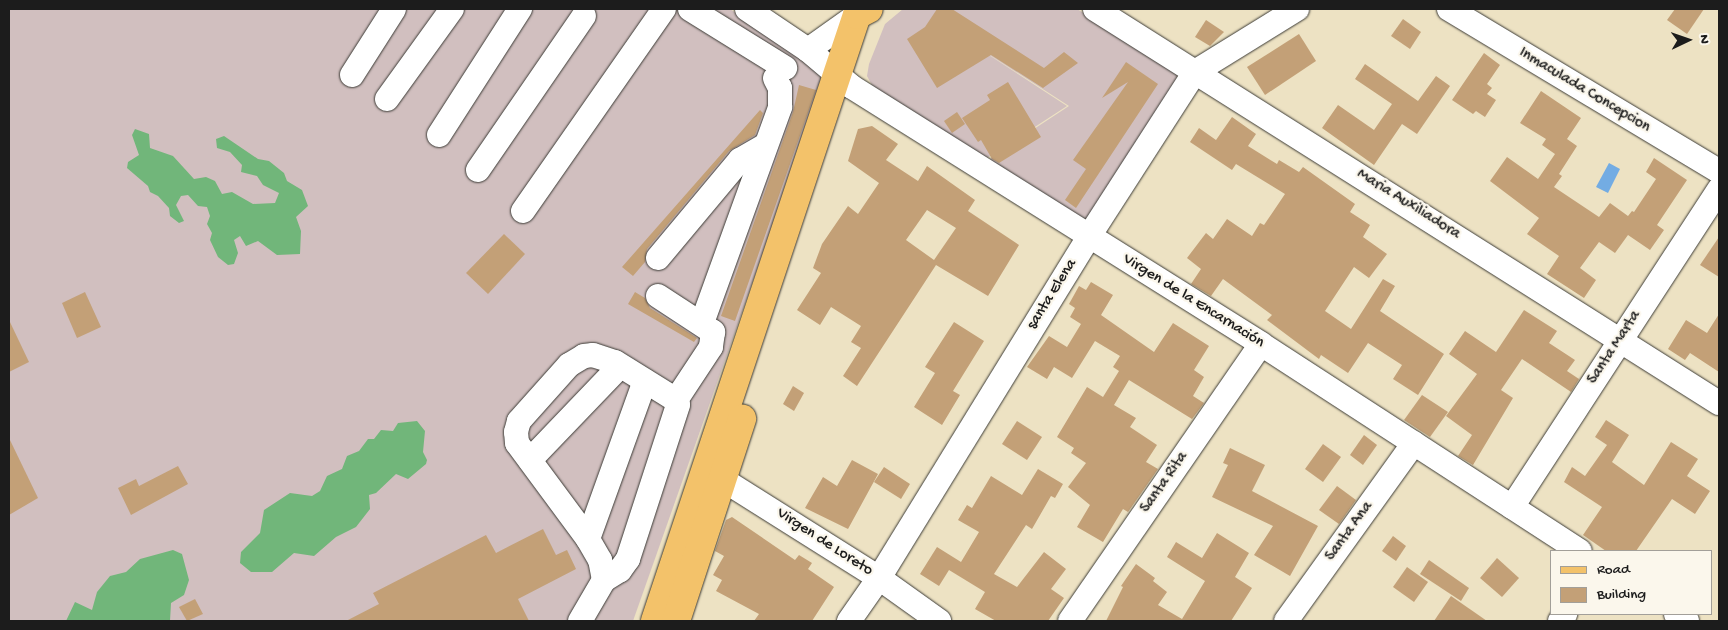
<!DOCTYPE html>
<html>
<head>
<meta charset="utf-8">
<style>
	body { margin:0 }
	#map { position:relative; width:1728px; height:630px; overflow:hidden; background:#ede2c3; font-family:"Gochi Hand",sans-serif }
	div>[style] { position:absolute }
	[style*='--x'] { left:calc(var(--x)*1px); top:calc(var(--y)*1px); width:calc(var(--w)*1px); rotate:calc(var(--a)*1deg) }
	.industrial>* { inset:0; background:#d1bfbf }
	.forest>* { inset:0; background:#71b67a }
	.water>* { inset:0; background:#73ace3 }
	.building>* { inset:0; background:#c3a077 }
	.roads { filter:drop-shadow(0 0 1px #3b3a35) drop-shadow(0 0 1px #3b3a35) }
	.minor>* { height:24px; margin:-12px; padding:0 12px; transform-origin:12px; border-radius:12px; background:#fff }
	.major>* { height:28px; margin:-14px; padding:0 14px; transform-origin:14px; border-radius:14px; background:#f3c26a }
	span { translate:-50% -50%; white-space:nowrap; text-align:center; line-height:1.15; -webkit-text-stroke:4.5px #fbf7ec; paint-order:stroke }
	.street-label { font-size:16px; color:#1c1c1c }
	.frame { position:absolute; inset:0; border:10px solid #1c1c1c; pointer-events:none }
	.legend { position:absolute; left:1550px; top:550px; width:162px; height:65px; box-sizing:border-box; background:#fbf7ec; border:1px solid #a29f99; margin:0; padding:6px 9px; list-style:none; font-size:15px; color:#1c1c1c }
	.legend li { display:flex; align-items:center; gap:10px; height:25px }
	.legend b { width:25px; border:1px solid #a29f99 }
	.north { position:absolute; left:1663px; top:15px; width:50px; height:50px; -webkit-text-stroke:4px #fbf7ec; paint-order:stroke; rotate:87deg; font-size:14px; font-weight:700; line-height:20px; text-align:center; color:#1c1c1c }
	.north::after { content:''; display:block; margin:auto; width:18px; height:22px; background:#1c1c1c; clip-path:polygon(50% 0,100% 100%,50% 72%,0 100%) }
</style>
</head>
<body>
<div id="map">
	<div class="industrial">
		<i style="clip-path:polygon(9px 9px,730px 9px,826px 74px,633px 621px,9px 621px)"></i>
		<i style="clip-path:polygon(903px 9px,1077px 9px,1177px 70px,1177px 79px,1089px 218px,1081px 222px,984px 167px,993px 156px,1069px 106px,937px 21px,1067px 106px,987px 158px,873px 87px,867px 76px,869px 64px,885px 24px)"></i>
	</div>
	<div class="forest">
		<i style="clip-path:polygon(135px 129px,149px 134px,150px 148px,173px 156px,194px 179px,206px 177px,215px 181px,222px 194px,232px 192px,253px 204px,275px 203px,279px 193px,263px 185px,257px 176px,241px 172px,242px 165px,230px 152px,217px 148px,216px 139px,224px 136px,258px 159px,269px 161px,284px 173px,287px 181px,302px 190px,308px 206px,296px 217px,301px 231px,300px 254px,277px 255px,258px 241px,246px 246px,240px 236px,234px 240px,238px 253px,234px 264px,228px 265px,218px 257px,210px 240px,212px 233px,207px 224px,210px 216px,207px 207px,198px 206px,188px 195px,181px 196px,176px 205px,184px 221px,179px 223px,170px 216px,169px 208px,158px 196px,150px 192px,148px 186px,127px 168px,128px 162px,139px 155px,132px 135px)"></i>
		<i style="clip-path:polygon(417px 421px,425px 431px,423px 452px,427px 460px,426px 464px,408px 479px,396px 474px,376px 493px,369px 495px,370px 509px,356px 527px,336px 537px,314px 556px,294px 553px,272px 572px,251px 572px,240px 563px,241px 552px,260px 533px,264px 510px,290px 493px,312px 496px,320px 491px,327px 476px,342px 469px,347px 456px,359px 451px,368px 439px,374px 439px,381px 430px,393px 431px,398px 423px)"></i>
		<i style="clip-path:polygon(173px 550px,182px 554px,189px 580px,184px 595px,171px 603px,170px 621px,66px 621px,75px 602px,92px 610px,97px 592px,110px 576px,126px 572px,140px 559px)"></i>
	</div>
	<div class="water">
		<i style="clip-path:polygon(1609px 163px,1620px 169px,1608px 193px,1596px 187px)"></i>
	</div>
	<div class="building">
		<i style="clip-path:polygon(937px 9px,952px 9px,1044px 68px,1064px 52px,1078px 63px,1043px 88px,991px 55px,937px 88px,907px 39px,925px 27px)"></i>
		<i style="clip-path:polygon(1675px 9px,1704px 9px,1687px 34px,1667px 20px)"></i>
		<i style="clip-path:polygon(1403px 19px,1421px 32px,1410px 49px,1391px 36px)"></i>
		<i style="clip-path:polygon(1206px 20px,1224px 32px,1210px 46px,1195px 37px)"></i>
		<i style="clip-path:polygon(1299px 34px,1316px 61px,1265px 95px,1247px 67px)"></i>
		<i style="clip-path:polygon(1484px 53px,1500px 65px,1487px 84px,1492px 88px,1487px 94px,1496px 100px,1485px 117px,1476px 111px,1473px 114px,1452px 100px)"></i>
		<i style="clip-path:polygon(1126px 62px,1158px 84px,1076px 208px,1065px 200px,1086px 169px,1073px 160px,1128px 82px,1102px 98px)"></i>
		<i style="clip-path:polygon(1365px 64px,1418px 101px,1436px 76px,1450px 86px,1417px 134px,1402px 124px,1374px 165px,1322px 128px,1338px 105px,1374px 130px,1392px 104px,1355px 79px)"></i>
		<i style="clip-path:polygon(1008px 82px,1041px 137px,999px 163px,992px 159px,981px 140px,978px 142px,962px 118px,990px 100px,987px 95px)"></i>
		<i style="clip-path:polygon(799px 85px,816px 90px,735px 321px,721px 316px,793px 112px)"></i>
		<i style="clip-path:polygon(1541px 91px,1581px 118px,1567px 139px,1577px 146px,1559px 174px,1562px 176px,1554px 187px,1599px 217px,1610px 203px,1628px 216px,1632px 211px,1634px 212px,1656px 179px,1646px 172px,1654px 158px,1687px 180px,1657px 225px,1664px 230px,1650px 250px,1628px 235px,1615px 253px,1599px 242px,1580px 268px,1596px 280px,1584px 298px,1547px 274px,1559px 256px,1527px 234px,1539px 218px,1490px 181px,1507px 157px,1538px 179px,1555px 154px,1542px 145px,1546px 139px,1520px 123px)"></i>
		<i style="clip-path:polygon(760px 110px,763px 113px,755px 135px,729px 151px,647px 249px,645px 262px,633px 276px,622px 267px)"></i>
		<i style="clip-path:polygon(957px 112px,965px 124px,952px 133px,944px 121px)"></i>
		<i style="clip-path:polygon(1232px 117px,1256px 134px,1248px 146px,1277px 164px,1279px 160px,1299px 172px,1303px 167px,1355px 204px,1350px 212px,1370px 225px,1363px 237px,1387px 254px,1369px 278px,1354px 267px,1325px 311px,1351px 329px,1383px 279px,1395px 286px,1380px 311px,1444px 354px,1418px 395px,1393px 379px,1402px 365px,1368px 343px,1348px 373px,1321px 355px,1319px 359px,1267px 320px,1272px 315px,1223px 279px,1211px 296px,1191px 284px,1201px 269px,1187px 258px,1206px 233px,1213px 239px,1227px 219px,1252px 236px,1260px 223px,1264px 225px,1285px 194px,1236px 164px,1232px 170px,1190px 142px,1199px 128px,1216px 140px)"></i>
		<i style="clip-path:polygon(evenodd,872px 126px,898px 144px,886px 160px,918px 181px,927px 166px,975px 200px,968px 211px,1019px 245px,988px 296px,936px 265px,857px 386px,843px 376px,861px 348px,851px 342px,861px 326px,831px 307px,820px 325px,797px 310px,821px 273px,813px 268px,822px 244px,848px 206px,858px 214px,879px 183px,848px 161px,858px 129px,872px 126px,927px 210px,956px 228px,934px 260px,906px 240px,927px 210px)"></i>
		<i style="clip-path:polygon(504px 234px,525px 254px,488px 294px,466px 273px)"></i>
		<i style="clip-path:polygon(1719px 237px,1719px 277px,1700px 265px)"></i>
		<i style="clip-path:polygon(1091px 282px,1113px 295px,1101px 315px,1154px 352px,1173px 323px,1209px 346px,1194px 370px,1204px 377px,1193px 396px,1204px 403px,1192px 419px,1129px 380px,1114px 405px,1136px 418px,1130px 427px,1157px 445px,1146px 462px,1158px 469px,1128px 512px,1123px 509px,1103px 542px,1077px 527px,1090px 505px,1068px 487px,1086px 463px,1071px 453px,1074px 448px,1057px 437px,1087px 387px,1103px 397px,1119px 371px,1113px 367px,1120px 356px,1095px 341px,1072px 378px,1054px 367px,1047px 379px,1027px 367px,1049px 336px,1067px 347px,1081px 324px,1070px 317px,1075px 308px,1069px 304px,1079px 286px,1086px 290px)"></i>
		<i style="clip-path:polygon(85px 292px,101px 327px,77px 338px,62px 303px)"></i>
		<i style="clip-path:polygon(635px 292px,645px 298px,650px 308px,697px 338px,694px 342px,628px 304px)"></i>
		<i style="clip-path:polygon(1524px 310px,1557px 331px,1549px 343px,1575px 360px,1567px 371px,1579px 379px,1571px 392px,1522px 359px,1501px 390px,1513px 398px,1473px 465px,1458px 456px,1472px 435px,1446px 416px,1477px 374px,1449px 354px,1465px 331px,1496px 352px)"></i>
		<i style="clip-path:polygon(1719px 314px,1719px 372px,1690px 353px,1685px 360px,1668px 349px,1686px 320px,1707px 333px)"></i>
		<i style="clip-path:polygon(9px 320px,29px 362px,9px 372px)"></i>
		<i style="clip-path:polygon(954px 322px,984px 341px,953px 391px,960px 395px,942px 425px,914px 407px,935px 373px,925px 367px)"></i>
		<i style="clip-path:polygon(793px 386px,804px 393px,794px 411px,783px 404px)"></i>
		<i style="clip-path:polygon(1422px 395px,1448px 412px,1430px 437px,1404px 420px)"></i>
		<i style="clip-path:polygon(1606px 420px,1629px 435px,1612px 462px,1644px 485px,1671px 442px,1698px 459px,1687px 476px,1710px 491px,1695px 514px,1672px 499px,1636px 551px,1606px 551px,1583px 535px,1602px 507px,1564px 482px,1572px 467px,1585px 476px,1607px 445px,1595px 437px)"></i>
		<i style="clip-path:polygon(1017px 421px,1042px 437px,1027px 460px,1002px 444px)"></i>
		<i style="clip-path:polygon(1364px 435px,1377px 445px,1363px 465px,1350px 455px)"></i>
		<i style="clip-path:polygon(9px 438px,38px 498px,9px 515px)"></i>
		<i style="clip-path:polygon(1323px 444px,1341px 457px,1323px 482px,1305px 469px)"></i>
		<i style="clip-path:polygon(1230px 448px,1265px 465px,1252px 491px,1318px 526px,1290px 576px,1254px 555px,1273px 526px,1212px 497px,1228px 465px,1223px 463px)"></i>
		<i style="clip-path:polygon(852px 460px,878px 474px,848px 529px,805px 508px,823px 477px,837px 486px)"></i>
		<i style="clip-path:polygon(178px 466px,188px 484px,131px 515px,118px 488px,136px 479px,139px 486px)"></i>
		<i style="clip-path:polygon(884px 467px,910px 484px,901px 499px,874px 482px)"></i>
		<i style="clip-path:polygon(1038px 469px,1063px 484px,1055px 498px,1051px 496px,1032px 529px,1026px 525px,994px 574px,1017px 587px,1044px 552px,1066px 569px,1051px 589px,1064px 598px,1048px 621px,996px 621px,975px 609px,985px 592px,949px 570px,939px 586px,920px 574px,937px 547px,961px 562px,979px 532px,958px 520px,967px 505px,972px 508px,991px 476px,1022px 495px)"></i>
		<i style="clip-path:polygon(1337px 486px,1356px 500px,1339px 524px,1319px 510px)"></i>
		<i style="clip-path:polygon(732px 517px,795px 560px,799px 555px,812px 563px,808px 569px,834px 587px,812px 621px,754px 621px,759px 614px,716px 591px,722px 580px,713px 575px,724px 556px,715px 551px,726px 520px)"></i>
		<i style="clip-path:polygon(543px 529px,556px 555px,567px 550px,576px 569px,518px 599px,529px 621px,346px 621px,379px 604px,373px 593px,486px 535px,496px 553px)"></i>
		<i style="clip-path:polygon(1217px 533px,1249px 553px,1235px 577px,1252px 588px,1231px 621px,1106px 621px,1123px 587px,1121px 586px,1136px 564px,1155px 578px,1153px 581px,1167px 592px,1158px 605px,1182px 619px,1205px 581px,1167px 557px,1176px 542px,1202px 558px)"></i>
		<i style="clip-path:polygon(1393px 536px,1406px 546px,1396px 561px,1382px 551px)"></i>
		<i style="clip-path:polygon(1497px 558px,1519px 578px,1502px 597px,1480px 578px)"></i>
		<i style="clip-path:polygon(1429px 560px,1469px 588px,1461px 601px,1420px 574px)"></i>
		<i style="clip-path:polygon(1407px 567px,1428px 582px,1414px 602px,1393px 587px)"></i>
		<i style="clip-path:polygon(1451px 596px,1487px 621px,1434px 621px)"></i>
		<i style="clip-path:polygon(195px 599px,203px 614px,187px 621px,179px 607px)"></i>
	</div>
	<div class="roads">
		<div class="minor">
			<i style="--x:690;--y:9;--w:112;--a:31.8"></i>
			<i style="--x:747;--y:9;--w:73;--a:33.9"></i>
			<i style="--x:808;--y:50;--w:57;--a:40.1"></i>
			<i style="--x:852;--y:87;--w:483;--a:32.1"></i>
			<i style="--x:1261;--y:344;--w:380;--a:33"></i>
			<i style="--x:1095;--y:9;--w:738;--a:32.27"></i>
			<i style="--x:1449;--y:9;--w:315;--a:31"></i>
			<i style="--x:808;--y:50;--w:60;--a:-35.5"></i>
			<i style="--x:352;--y:75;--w:78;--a:-57.5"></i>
			<i style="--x:387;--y:99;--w:111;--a:-54.2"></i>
			<i style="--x:439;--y:135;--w:150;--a:-57.3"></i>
			<i style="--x:478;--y:170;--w:187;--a:-55.5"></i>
			<i style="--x:523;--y:211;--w:246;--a:-55.1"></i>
			<i style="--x:658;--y:258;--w:128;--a:-50.1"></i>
			<i style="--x:740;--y:160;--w:28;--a:-30"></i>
			<i style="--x:658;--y:296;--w:66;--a:33.2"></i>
			<i style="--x:713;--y:332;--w:15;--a:98"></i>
			<i style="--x:711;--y:347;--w:64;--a:123.4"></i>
			<i style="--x:702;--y:323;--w:230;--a:-70.1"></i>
			<i style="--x:780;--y:107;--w:19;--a:-90"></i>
			<i style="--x:780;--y:88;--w:11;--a:-117"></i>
			<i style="--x:530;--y:460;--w:130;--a:-46.2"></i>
			<i style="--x:706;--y:469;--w:204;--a:32.2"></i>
			<i style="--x:879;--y:578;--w:74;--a:35.6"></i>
			<i style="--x:1512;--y:507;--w:379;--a:-56.9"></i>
			<i style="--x:588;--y:539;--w:168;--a:-70.2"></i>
			<i style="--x:1676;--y:614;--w:13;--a:32"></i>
			<i style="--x:580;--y:621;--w:48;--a:-59.7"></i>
			<i style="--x:604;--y:580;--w:20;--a:-101"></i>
			<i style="--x:600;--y:560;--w:24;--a:-120"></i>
			<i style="--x:588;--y:539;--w:119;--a:-126.5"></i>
			<i style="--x:517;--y:443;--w:11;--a:-95"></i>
			<i style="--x:516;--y:432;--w:11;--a:-75"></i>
			<i style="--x:519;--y:421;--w:75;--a:-48.2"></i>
			<i style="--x:569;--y:365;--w:17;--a:-31"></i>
			<i style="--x:584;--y:356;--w:9;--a:-6"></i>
			<i style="--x:593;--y:355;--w:23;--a:18"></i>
			<i style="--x:615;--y:362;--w:72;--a:31.9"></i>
			<i style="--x:676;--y:400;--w:5;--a:68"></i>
			<i style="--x:678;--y:405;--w:162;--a:108"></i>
			<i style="--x:628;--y:559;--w:14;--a:126"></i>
			<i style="--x:620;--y:570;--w:19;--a:148"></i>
			<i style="--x:849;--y:621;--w:52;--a:-55.1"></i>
			<i style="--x:879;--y:578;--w:399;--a:-58.4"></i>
			<i style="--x:1088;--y:238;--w:197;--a:-57.2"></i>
			<i style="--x:1195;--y:72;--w:120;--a:-31.7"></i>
			<i style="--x:1070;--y:621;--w:336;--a:-55.4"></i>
			<i style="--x:1286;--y:621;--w:219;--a:-54.3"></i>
			<i style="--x:1560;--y:621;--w:9;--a:-54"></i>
		</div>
		<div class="major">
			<i style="--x:655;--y:621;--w:639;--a:-71.57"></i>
			<i style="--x:857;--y:15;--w:13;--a:-27"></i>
			<i style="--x:676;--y:621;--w:213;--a:-71.9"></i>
		</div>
	</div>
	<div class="street-label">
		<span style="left:1584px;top:91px;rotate:31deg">Inmaculada Concepcion</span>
		<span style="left:1408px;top:205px;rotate:32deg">Maria Auxiliadora</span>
		<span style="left:1053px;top:295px;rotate:-58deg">santa Elena</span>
		<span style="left:1193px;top:302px;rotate:32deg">Virgen de la Encarnación</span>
		<span style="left:1615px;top:348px;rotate:-57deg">Santa Marta</span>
		<span style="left:1165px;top:483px;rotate:-55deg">Santa Rita</span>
		<span style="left:1350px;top:532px;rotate:-54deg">Santa Ana</span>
		<span style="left:824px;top:543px;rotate:33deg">Virgen de Loreto</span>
	</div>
	<div class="frame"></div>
	<ul class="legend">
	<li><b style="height:6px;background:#f3c26a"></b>Road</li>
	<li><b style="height:14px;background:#c3a077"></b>Building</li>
	</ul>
	<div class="north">N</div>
</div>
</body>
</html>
